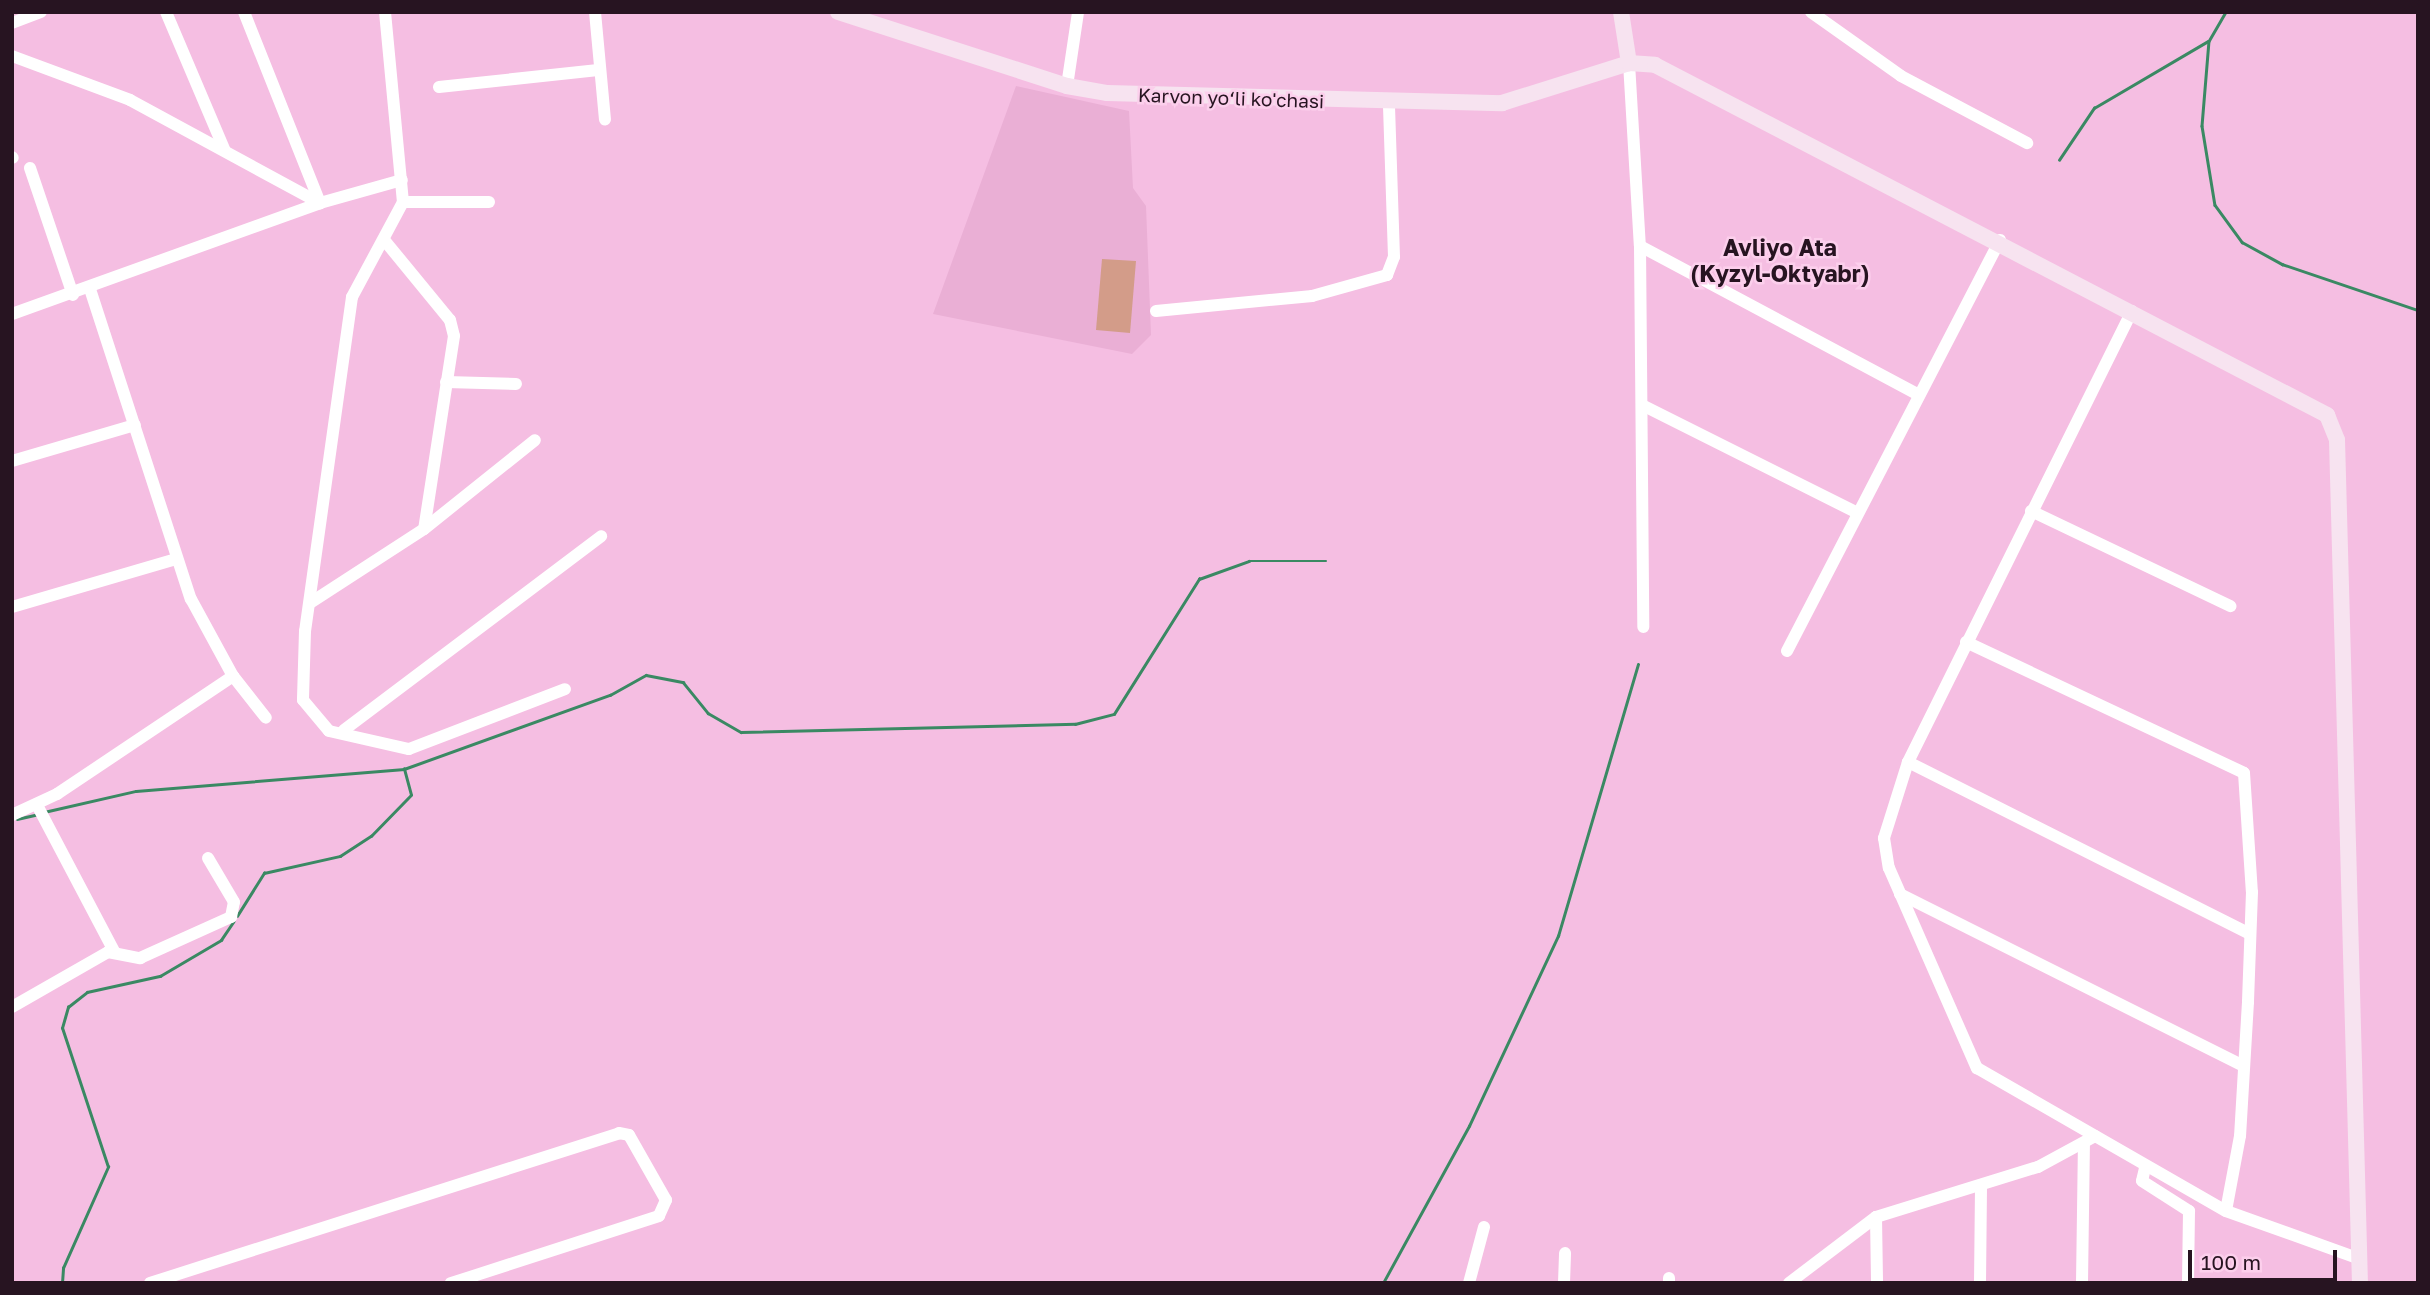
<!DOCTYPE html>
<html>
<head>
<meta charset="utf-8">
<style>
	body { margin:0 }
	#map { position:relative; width:2430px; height:1295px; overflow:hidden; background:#f5bee2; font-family:"Golos Text",sans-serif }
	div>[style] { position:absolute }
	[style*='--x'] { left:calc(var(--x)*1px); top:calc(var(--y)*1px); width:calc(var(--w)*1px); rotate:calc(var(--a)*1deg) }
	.built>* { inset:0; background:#eaafd5 }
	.green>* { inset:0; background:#d39c89 }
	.stream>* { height:2.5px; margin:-1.25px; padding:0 1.25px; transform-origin:1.25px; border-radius:1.25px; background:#3a8963 }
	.street>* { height:12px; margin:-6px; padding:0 6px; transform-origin:6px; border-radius:6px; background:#fff }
	.secondary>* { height:16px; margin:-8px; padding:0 8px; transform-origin:8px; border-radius:8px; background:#f7e3f0 }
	span { translate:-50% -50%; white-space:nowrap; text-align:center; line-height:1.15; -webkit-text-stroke:5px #fccfec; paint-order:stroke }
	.street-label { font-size:19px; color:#271421 }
	.quarter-label { font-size:23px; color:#271421; font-weight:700 }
	.frame { position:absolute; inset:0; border:14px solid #271421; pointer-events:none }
	.scale { position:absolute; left:2188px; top:1250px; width:149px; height:32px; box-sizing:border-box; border:4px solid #271421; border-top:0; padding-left:9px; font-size:21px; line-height:24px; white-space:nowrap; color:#271421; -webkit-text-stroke:5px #fccfec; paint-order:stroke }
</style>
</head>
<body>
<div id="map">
	<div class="built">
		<i style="clip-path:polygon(1016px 86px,1129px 111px,1133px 188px,1146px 206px,1151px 335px,1132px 354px,933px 314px)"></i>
	</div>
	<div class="green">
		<i style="clip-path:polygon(1102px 259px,1136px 261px,1130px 333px,1096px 330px)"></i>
	</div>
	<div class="stream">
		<i style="--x:2226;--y:12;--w:34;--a:120"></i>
		<i style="--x:2209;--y:41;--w:85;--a:94.7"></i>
		<i style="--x:2202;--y:126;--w:80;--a:80.7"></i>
		<i style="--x:2215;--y:205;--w:46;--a:53.9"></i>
		<i style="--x:2242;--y:242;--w:46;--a:28.8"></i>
		<i style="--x:2282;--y:264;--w:144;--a:18.7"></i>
		<i style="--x:2059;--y:160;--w:63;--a:-56.1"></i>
		<i style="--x:2094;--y:108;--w:132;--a:-30.4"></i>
		<i style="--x:44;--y:812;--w:94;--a:-12.9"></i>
		<i style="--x:136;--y:791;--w:269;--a:-4.7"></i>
		<i style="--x:404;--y:769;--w:219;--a:-19.8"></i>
		<i style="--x:610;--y:695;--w:41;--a:-29.1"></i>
		<i style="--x:646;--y:675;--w:38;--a:11"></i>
		<i style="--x:683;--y:682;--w:40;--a:51"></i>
		<i style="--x:708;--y:713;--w:38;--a:30"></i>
		<i style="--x:741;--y:732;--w:334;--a:-1.4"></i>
		<i style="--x:1075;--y:724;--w:40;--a:-14.4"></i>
		<i style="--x:1114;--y:714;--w:160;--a:-57.8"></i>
		<i style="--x:1199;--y:579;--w:53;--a:-19.8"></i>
		<i style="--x:1249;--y:561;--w:77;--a:0"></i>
		<i style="--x:17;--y:819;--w:22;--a:-13"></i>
		<i style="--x:237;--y:916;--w:51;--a:-57.9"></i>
		<i style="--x:264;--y:873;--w:78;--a:-12.6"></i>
		<i style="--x:340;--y:856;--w:37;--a:-33"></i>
		<i style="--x:371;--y:836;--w:57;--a:-45.7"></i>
		<i style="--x:411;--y:795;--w:27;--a:-105"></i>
		<i style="--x:62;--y:1283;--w:15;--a:-86"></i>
		<i style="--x:63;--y:1268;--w:111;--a:-66"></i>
		<i style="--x:108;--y:1167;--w:146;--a:-108.3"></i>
		<i style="--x:62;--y:1028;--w:22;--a:-74"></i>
		<i style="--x:68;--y:1007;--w:24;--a:-38"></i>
		<i style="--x:87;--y:992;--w:75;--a:-12.4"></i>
		<i style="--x:160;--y:976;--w:71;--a:-30.5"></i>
		<i style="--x:221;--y:940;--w:22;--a:-56"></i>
		<i style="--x:1383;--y:1283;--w:179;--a:-61.3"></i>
		<i style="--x:1469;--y:1126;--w:210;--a:-64.9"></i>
		<i style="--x:1558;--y:936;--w:283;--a:-73.6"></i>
	</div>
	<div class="street">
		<i style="--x:166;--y:12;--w:151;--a:67"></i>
		<i style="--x:244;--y:12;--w:206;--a:68.3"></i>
		<i style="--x:385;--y:12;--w:191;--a:84.6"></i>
		<i style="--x:403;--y:202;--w:108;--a:118.2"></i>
		<i style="--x:352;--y:297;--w:337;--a:98"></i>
		<i style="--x:305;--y:631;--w:69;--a:91.7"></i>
		<i style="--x:303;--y:700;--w:40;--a:50"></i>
		<i style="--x:329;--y:731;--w:82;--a:12.7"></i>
		<i style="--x:409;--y:749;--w:167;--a:-21"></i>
		<i style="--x:595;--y:12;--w:108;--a:84.7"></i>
		<i style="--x:1811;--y:12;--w:110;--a:35.4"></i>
		<i style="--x:1901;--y:76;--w:143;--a:28"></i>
		<i style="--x:12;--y:23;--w:31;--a:-21"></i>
		<i style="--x:12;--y:56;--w:126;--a:20.4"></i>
		<i style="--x:130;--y:100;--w:216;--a:28.5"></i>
		<i style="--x:1629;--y:63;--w:183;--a:86.6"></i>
		<i style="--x:1640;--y:246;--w:381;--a:89.5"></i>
		<i style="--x:1067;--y:86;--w:75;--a:-81.5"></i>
		<i style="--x:439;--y:87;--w:160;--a:-6.1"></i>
		<i style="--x:12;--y:157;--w:1;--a:45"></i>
		<i style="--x:30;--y:168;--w:134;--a:71.3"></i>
		<i style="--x:403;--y:202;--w:86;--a:0"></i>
		<i style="--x:385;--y:241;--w:102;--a:50.6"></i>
		<i style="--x:450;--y:320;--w:16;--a:76"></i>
		<i style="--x:454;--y:336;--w:195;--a:98.8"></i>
		<i style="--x:1640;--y:246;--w:316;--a:28.1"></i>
		<i style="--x:90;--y:289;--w:326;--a:72"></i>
		<i style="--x:191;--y:599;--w:88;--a:61.4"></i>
		<i style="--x:233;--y:676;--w:53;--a:51.8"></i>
		<i style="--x:1156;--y:311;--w:157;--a:-5.5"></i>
		<i style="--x:1312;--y:296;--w:78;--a:-15.6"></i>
		<i style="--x:1387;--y:275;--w:19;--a:-69"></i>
		<i style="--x:1394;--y:257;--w:152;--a:-91.9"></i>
		<i style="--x:2132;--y:311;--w:504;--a:116.41"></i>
		<i style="--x:1908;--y:762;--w:80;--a:107.5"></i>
		<i style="--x:1884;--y:838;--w:30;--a:81"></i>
		<i style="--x:1889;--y:868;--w:219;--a:66.3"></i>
		<i style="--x:1977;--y:1068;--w:287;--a:29.9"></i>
		<i style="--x:2226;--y:1211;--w:139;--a:19.7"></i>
		<i style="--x:12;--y:314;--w:327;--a:-19.8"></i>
		<i style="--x:320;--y:203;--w:85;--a:-15.7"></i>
		<i style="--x:446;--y:382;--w:70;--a:1.6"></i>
		<i style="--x:1642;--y:405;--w:241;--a:26.6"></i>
		<i style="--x:12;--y:461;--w:128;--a:-16.3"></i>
		<i style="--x:2031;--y:511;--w:221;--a:25.5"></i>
		<i style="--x:310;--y:603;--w:136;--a:-33"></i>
		<i style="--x:424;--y:529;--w:142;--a:-38.7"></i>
		<i style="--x:12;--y:607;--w:171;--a:-16.3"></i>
		<i style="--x:1966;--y:642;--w:307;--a:25.2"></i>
		<i style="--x:2244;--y:773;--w:119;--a:86.2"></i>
		<i style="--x:2252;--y:892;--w:110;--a:92.1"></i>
		<i style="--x:2248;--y:1002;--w:134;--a:93.4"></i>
		<i style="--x:2240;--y:1136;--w:76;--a:100.6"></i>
		<i style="--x:1787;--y:651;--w:463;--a:-62.6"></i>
		<i style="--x:344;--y:730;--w:322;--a:-37"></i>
		<i style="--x:1908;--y:762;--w:381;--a:26.7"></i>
		<i style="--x:37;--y:805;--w:167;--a:62.2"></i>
		<i style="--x:12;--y:815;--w:50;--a:-25"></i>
		<i style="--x:57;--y:794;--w:212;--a:-33.8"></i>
		<i style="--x:1900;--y:894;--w:384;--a:26.6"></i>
		<i style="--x:12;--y:1007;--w:111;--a:-29.8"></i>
		<i style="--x:108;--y:952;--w:33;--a:11"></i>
		<i style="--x:140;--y:958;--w:100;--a:-24.3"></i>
		<i style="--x:231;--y:917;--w:15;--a:-79"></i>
		<i style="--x:234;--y:902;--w:51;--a:-120.6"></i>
		<i style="--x:2145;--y:1168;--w:13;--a:103"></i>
		<i style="--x:2142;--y:1181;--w:56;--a:32.6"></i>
		<i style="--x:2189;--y:1211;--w:72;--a:90.8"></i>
		<i style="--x:1876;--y:1217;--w:66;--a:89.1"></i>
		<i style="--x:150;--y:1283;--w:492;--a:-17.7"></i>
		<i style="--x:619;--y:1133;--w:10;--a:11"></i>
		<i style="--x:629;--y:1135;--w:75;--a:60.4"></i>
		<i style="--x:666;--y:1200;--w:17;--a:114"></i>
		<i style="--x:659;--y:1216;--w:219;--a:162.1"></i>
		<i style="--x:1469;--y:1283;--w:58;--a:-75"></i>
		<i style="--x:1564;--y:1283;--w:30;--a:-88"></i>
		<i style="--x:1669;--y:1283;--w:5;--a:-90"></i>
		<i style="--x:1789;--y:1283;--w:109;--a:-37.2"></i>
		<i style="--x:1876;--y:1217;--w:170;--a:-17.2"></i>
		<i style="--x:2038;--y:1167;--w:65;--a:-28.5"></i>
		<i style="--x:1980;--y:1283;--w:96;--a:-89.4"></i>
		<i style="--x:2082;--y:1283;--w:137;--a:-89.2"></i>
	</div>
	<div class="secondary">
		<i style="--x:838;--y:12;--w:241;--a:17.9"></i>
		<i style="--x:1067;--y:86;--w:41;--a:9.9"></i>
		<i style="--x:1107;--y:93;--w:395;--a:1.5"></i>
		<i style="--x:1502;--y:103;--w:133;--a:-17.5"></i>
		<i style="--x:1629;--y:63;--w:26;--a:4"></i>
		<i style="--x:1655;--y:65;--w:758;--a:27.51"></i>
		<i style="--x:2327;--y:415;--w:27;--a:68"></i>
		<i style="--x:2337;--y:440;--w:843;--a:88.44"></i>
		<i style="--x:1621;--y:12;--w:52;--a:81.1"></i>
	</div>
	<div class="street-label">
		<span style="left:1231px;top:98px;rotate:2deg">Karvon yo‘li ko'chasi</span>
	</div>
	<div class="quarter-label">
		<span style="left:1780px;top:260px">Avliyo Ata<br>(Kyzyl-Oktyabr)</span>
	</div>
	<div class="frame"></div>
	<div class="scale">100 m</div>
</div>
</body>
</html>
